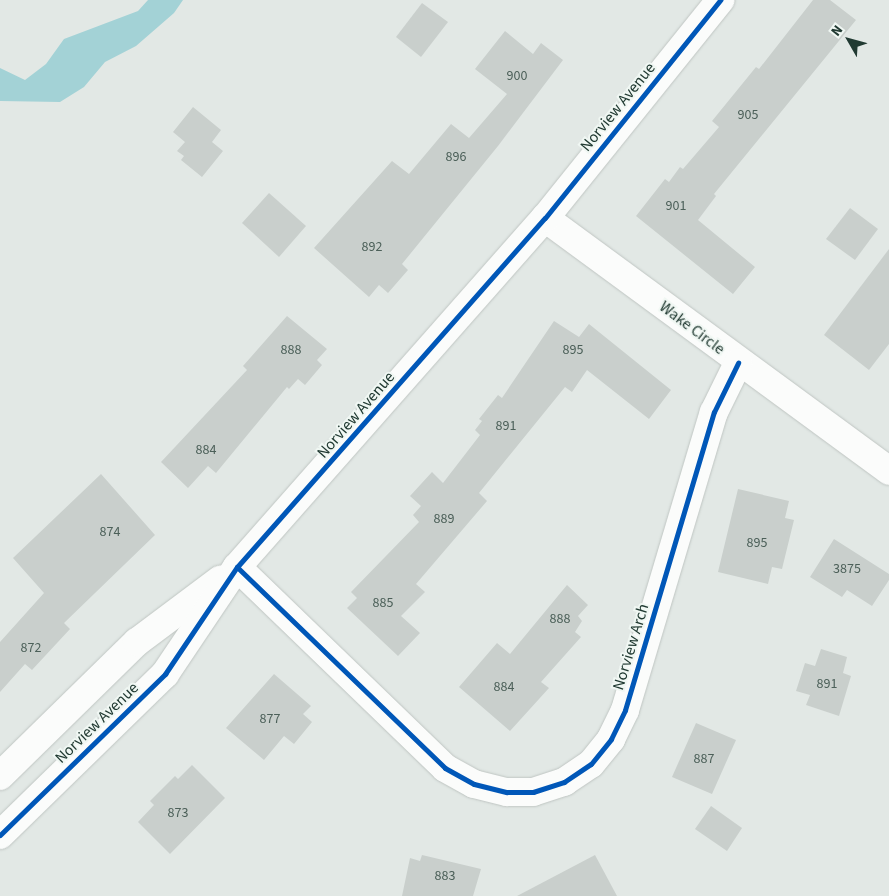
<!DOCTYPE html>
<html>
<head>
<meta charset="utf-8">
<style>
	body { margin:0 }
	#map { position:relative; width:889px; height:896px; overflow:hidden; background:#e2e8e5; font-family:"Source Sans 3",sans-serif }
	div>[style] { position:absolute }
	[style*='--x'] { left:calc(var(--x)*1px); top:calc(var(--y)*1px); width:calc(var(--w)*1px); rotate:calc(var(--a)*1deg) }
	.water>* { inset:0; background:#a3d2d6 }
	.building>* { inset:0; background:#c9cfcc }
	.roads { filter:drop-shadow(0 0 1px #bfc5c2) drop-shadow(0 0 1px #bfc5c2) }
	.minor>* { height:28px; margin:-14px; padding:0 14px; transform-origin:14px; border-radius:14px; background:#fbfcfb }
	.tertiary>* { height:28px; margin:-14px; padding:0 14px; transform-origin:14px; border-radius:14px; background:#fbfcfb }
	.cycleway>* { height:5px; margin:-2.5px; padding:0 2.5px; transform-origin:2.5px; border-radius:2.5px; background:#0057b8 }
	span { translate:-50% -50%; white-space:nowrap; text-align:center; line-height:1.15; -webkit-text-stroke:4px #f0f7f3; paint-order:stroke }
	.number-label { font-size:14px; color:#4c6059 }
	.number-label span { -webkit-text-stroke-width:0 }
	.street-label { font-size:16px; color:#213a32 }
	.north { position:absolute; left:824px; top:15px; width:50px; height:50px; -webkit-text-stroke:4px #f0f7f3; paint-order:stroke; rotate:308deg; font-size:14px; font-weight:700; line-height:20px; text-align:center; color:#213a32 }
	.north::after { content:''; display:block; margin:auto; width:18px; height:22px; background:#213a32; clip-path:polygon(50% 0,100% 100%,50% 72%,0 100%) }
</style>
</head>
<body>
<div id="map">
	<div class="water">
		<i style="clip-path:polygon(148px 0,183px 0,174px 13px,136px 46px,105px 62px,84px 87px,60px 102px,0 101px,0 68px,25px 80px,46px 64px,64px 39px,138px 11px)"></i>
	</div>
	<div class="building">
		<i style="clip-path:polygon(813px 0,830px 0,856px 20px,714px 194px,716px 196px,698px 220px,755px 267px,733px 294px,636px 216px,665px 179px,669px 182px,680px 167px,683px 169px,719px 127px,712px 121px,756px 67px,759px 69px)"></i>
		<i style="clip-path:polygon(422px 3px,448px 22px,421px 57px,396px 37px)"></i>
		<i style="clip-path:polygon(505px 31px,533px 54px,541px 43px,563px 60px,498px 146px,402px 264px,408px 270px,388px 293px,379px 285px,369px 297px,314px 248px,392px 161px,409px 174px,451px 124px,469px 138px,507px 94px,475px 69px)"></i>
		<i style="clip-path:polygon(193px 107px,221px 130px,212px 142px,223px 151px,202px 177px,181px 160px,184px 156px,177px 151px,185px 142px,173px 132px)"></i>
		<i style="clip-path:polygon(269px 193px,306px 226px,279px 257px,242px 223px)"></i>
		<i style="clip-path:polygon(850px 208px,878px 229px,855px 260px,826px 239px)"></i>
		<i style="clip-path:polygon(889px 249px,889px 344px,869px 370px,824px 335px)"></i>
		<i style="clip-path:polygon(287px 316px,327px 349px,317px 360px,322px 365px,305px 385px,298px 379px,289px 389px,287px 387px,216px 473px,208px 466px,188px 488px,161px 462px,247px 370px,243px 366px)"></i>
		<i style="clip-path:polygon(554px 321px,579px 337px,589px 324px,671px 390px,649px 419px,587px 370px,572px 392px,565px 387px,479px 493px,487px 501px,416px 584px,425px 592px,401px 616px,420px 633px,398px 656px,347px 608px,357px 598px,351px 592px,419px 522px,413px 515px,421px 506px,410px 496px,432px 472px,443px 483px,480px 435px,475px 430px,482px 421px,479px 419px,498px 395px,502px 398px)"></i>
		<i style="clip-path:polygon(101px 474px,155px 535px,64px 623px,70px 629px,32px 670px,25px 664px,0 692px,0 642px,44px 593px,13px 558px)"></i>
		<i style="clip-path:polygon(738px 489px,789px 501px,785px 518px,794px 520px,782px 569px,772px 567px,768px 584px,718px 572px)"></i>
		<i style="clip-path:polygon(834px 539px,889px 574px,889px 580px,872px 606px,847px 590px,842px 597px,810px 577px)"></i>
		<i style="clip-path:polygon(567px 585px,588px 605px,578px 616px,582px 621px,575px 632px,581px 637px,541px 682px,549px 688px,510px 731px,459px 687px,497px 643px,510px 654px)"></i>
		<i style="clip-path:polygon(821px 649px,847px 657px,843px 673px,851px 676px,839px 716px,806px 705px,810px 695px,796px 691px,805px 663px,815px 666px)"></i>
		<i style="clip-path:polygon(274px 674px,311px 706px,303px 714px,312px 722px,294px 744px,284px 736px,264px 760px,226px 728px)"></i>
		<i style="clip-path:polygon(696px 723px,736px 740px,712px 794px,672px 777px)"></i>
		<i style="clip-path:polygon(192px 765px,225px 798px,170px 854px,138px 822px,154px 805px,150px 801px,175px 776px,178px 779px)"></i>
		<i style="clip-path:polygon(711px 806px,742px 828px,727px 851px,695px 829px)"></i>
		<i style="clip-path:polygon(422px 855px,481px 869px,473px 896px,402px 896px,410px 858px,420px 861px)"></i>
		<i style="clip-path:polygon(595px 855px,617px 896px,517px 896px)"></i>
	</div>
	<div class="roads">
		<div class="minor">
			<i style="--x:545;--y:218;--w:427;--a:36.3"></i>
			<i style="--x:237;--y:567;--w:289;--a:44"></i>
			<i style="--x:445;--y:768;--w:33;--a:29"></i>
			<i style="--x:474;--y:784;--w:34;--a:14"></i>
			<i style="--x:507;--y:792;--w:26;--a:0"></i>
			<i style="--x:533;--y:792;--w:33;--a:-18"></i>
			<i style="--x:564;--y:782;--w:32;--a:-34"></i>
			<i style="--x:591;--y:764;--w:32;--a:-51"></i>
			<i style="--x:611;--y:739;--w:32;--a:-64"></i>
			<i style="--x:625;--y:710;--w:311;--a:-73.4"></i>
			<i style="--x:714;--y:412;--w:55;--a:-63.9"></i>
		</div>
		<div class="tertiary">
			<i style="--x:0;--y:776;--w:192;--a:-44.4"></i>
			<i style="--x:137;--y:642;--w:104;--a:-36.8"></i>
			<i style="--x:0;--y:835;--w:231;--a:-44.3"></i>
			<i style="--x:165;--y:674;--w:129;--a:-56.1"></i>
			<i style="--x:237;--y:567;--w:465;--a:-48.6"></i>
			<i style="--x:545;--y:218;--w:280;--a:-51.2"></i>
		</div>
	</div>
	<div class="cycleway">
		<i style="--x:237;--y:567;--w:289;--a:44"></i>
		<i style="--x:445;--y:768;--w:33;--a:29"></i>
		<i style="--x:474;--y:784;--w:34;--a:14"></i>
		<i style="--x:507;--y:792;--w:26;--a:0"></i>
		<i style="--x:533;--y:792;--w:33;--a:-18"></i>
		<i style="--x:564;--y:782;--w:32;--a:-34"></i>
		<i style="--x:591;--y:764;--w:32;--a:-51"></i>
		<i style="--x:611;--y:739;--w:32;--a:-64"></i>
		<i style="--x:625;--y:710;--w:311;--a:-73.4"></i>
		<i style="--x:714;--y:412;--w:55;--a:-63.9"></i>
		<i style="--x:0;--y:835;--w:231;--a:-44.3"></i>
		<i style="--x:165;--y:674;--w:129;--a:-56.1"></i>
		<i style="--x:237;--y:567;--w:465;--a:-48.6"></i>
		<i style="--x:545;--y:218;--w:280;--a:-51.2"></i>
	</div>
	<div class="number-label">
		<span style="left:517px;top:76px">900</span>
		<span style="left:748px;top:115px">905</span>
		<span style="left:456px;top:157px">896</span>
		<span style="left:676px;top:206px">901</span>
		<span style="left:372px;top:247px">892</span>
		<span style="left:291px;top:350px">888</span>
		<span style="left:573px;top:350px">895</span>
		<span style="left:506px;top:426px">891</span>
		<span style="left:206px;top:450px">884</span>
		<span style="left:444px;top:519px">889</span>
		<span style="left:110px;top:532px">874</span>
		<span style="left:757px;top:543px">895</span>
		<span style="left:847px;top:569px">3875</span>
		<span style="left:383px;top:603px">885</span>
		<span style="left:560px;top:619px">888</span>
		<span style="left:31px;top:648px">872</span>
		<span style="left:827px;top:684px">891</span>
		<span style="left:504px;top:687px">884</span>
		<span style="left:270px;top:719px">877</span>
		<span style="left:704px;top:759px">887</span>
		<span style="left:178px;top:813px">873</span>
		<span style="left:445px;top:876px">883</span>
	</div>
	<div class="street-label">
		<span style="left:618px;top:107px;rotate:-51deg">Norview Avenue</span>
		<span style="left:692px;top:328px;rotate:37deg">Wake Circle</span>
		<span style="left:356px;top:415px;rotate:-49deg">Norview Avenue</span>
		<span style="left:631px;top:647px;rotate:-73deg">Norview Arch</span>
		<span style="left:97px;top:723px;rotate:-44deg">Norview Avenue</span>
	</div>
	<div class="north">N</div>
</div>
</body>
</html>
